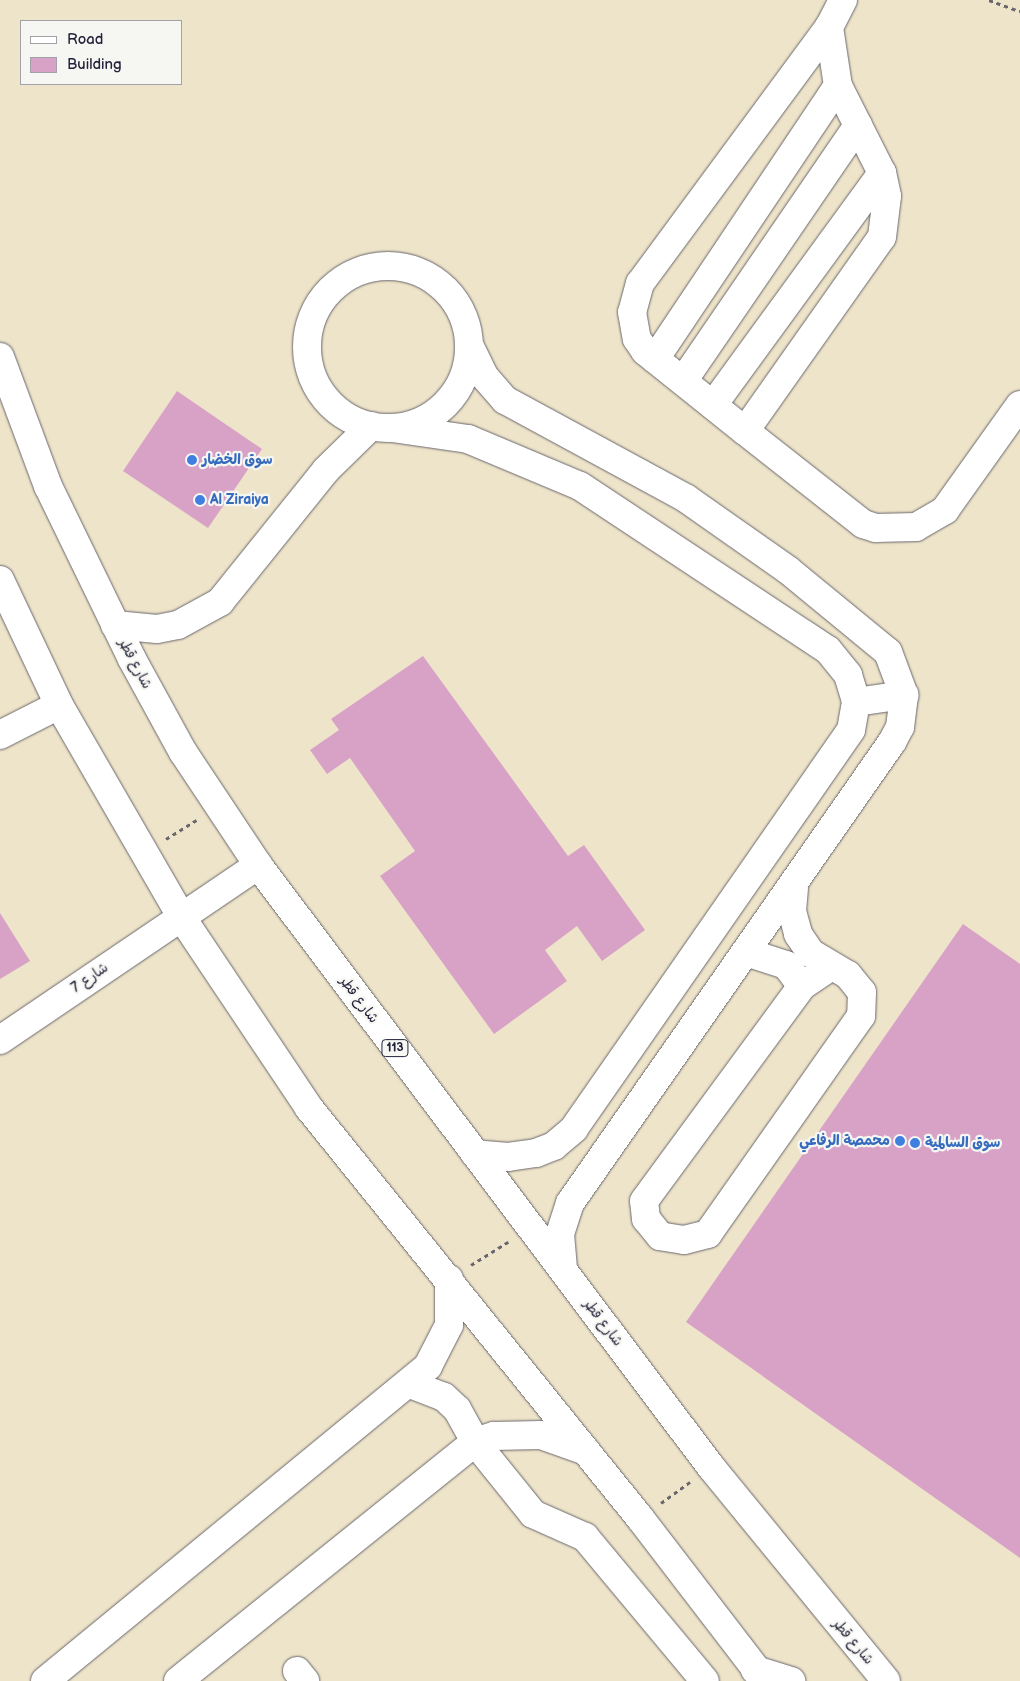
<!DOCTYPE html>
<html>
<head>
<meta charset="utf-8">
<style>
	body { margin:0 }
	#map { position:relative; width:1020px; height:1681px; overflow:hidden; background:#eee4c9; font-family:"Balsamiq Sans","Playpen Sans Arabic",sans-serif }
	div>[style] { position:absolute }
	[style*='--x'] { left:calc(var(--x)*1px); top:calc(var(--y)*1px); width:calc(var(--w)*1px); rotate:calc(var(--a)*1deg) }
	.building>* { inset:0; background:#d8a2c7 }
	.path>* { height:3px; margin-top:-1.5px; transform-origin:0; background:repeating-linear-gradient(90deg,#69666d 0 4px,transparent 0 8px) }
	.roads { filter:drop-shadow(0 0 1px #69666d) drop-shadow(0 0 1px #69666d) }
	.minor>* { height:28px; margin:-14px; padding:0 14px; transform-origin:14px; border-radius:14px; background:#fff }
	.minor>.ring { margin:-14px; padding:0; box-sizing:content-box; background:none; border:28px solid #fff; border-radius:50% }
	.major>* { height:28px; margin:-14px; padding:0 14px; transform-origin:14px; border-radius:14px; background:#fff }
	.dots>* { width:14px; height:14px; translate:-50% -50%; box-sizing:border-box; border:2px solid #f6f6f2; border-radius:50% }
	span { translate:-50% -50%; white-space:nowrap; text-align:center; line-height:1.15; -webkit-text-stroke:4.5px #f6f6f2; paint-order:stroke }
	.shield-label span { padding:1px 4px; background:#f6f6f2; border:1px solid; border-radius:4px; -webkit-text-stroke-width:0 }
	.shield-label { font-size:12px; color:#22223b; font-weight:700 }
	.shop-label { font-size:14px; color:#366cbe; font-weight:700 }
	.left { translate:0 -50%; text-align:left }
	.right { translate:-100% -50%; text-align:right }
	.street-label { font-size:14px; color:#22223b }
	.legend { position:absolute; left:20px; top:20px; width:162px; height:65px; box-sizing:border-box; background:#f6f6f2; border:1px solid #a1a1a9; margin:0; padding:6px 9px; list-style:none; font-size:15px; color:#22223b }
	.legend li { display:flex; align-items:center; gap:10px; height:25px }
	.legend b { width:25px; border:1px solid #a1a1a9 }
</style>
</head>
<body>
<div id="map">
	<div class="building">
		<i style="clip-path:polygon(177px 391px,262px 449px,208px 528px,123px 471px)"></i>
		<i style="clip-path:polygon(423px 656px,568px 856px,584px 845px,645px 930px,602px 961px,577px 926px,545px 950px,567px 981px,494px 1034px,380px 876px,415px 851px,350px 758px,327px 774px,310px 750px,339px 730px,331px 719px)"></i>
		<i style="clip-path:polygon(0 913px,30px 961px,0 979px)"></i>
		<i style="clip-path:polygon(963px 924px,1020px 964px,1020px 1558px,686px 1322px)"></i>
	</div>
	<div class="path">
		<i style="--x:989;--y:0;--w:33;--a:20"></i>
		<i style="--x:166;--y:839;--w:36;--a:-32"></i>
		<i style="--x:471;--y:1265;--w:44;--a:-31.9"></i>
		<i style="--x:661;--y:1503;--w:36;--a:-36"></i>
	</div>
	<div class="roads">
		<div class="minor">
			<i style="--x:843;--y:0;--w:30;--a:117"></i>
			<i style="--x:829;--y:27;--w:318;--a:126.4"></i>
			<i style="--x:640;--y:283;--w:30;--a:105"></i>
			<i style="--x:632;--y:312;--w:27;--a:80"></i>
			<i style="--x:637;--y:339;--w:14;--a:56"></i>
			<i style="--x:645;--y:351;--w:128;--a:38.7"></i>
			<i style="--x:745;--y:431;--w:150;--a:38.2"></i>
			<i style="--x:863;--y:524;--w:14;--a:17"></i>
			<i style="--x:876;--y:528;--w:40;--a:-1.4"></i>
			<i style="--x:916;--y:527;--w:34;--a:-30"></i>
			<i style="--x:945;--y:510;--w:129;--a:-54.5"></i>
			<i class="ring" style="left:307px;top:266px;width:134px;height:134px"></i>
			<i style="--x:470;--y:347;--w:32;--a:64"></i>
			<i style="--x:484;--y:376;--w:32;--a:49"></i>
			<i style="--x:505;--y:400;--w:207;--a:28.5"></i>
			<i style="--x:687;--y:499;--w:123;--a:35.1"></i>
			<i style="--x:788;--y:570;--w:129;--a:39.4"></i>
			<i style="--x:888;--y:652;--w:46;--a:69.6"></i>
			<i style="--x:904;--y:695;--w:32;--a:97"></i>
			<i style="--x:900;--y:727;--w:17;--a:118"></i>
			<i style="--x:892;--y:742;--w:562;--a:124.93"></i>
			<i style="--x:570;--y:1203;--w:33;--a:108"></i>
			<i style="--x:560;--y:1234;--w:36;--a:85"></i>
			<i style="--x:655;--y:359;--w:329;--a:-56.2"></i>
			<i style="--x:683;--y:381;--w:310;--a:-55.6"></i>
			<i style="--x:713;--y:405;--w:287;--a:-53.9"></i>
			<i style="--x:392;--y:428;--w:77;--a:8.2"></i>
			<i style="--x:468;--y:439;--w:121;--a:22.8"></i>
			<i style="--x:580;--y:486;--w:297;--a:33.5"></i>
			<i style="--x:828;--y:650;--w:32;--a:51"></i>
			<i style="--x:848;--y:675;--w:28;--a:73"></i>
			<i style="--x:856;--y:702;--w:28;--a:100"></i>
			<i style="--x:851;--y:730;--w:486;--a:124.8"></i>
			<i style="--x:574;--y:1129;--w:26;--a:140"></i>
			<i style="--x:554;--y:1146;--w:19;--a:159"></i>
			<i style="--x:536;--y:1153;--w:28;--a:172"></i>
			<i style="--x:508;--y:1157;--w:33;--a:-175"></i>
			<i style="--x:745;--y:431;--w:237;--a:-54.8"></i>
			<i style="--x:882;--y:237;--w:41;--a:-83"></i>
			<i style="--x:887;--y:196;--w:24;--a:-102"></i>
			<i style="--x:882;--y:173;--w:97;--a:-116.8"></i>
			<i style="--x:838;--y:86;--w:60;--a:-98.7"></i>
			<i style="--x:115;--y:625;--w:42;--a:5.4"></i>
			<i style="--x:157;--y:629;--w:21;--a:-11"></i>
			<i style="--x:178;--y:625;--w:48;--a:-28.7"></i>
			<i style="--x:220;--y:602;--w:169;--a:-51.2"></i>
			<i style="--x:326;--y:470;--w:63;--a:-44.4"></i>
			<i style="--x:856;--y:702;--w:49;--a:-8.3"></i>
			<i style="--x:0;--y:735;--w:66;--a:-27"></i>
			<i style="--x:794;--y:888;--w:23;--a:95"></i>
			<i style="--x:792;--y:911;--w:24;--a:75"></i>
			<i style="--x:798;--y:934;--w:23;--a:56"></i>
			<i style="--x:811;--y:953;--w:43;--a:30.7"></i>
			<i style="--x:848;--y:975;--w:22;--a:51"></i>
			<i style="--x:862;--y:992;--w:24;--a:92"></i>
			<i style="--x:861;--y:1016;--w:266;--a:125.1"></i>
			<i style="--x:708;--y:1234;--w:25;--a:166"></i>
			<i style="--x:684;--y:1240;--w:24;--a:-171"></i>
			<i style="--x:660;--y:1236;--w:22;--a:-129"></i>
			<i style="--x:646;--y:1219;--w:18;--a:-96"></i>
			<i style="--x:644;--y:1201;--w:267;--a:-53.7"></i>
			<i style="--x:802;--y:986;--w:34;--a:-34"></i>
			<i style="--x:746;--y:952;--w:42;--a:18"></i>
			<i style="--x:786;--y:965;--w:26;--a:53"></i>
			<i style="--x:0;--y:1040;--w:312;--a:-34.1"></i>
			<i style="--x:410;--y:1384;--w:36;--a:21"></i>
			<i style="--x:444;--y:1397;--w:18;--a:43"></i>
			<i style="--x:457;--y:1409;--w:38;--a:61"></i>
			<i style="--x:475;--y:1442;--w:92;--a:51.1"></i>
			<i style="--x:533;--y:1514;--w:57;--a:23.9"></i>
			<i style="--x:585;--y:1537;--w:187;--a:50.2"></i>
			<i style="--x:297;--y:1671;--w:13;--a:51"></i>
			<i style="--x:45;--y:1681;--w:496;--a:-39.4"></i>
			<i style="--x:428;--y:1366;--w:46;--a:-62.9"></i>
			<i style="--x:449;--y:1325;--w:46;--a:-90"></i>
			<i style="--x:178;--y:1681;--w:381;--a:-38.8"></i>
			<i style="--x:475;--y:1442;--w:20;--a:-18"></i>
			<i style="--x:494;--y:1436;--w:47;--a:-1.2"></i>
			<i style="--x:541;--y:1435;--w:48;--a:19.6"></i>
		</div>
		<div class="major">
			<i style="--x:0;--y:357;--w:138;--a:69.6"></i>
			<i style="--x:48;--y:486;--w:192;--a:64.1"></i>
			<i style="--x:132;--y:659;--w:106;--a:61.3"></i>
			<i style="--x:183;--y:752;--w:136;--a:56.4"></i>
			<i style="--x:258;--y:865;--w:753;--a:53.04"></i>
			<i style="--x:711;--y:1467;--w:276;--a:50.7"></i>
			<i style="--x:0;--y:580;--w:138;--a:64.7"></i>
			<i style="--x:59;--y:705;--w:242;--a:60"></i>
			<i style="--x:180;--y:915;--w:232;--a:56.2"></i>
			<i style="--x:309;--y:1108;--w:527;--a:51.09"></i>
			<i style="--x:640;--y:1518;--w:205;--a:52.5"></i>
			<i style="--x:755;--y:1670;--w:38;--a:17"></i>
		</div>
	</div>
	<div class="dots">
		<i style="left:192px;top:460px;background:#3f7fe0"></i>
		<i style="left:200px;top:500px;background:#3f7fe0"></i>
		<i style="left:900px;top:1141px;background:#3f7fe0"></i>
		<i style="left:915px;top:1143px;background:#3f7fe0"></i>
	</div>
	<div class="shield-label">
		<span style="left:395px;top:1048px">113</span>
	</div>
	<div class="shop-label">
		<span class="left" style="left:202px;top:460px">سوق الخضار</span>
		<span class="left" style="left:210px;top:500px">Al Ziraiya</span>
		<span class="right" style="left:890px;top:1141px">محمصة الرفاعي</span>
		<span class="left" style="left:925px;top:1143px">سوق السالمية</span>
	</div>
	<div class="street-label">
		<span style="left:135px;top:664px;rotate:62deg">شارع قطر</span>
		<span style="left:90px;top:978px;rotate:-35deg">شارع 7</span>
		<span style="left:359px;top:1000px;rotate:53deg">شارع قطر</span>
		<span style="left:603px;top:1323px;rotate:53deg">شارع قطر</span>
		<span style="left:853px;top:1642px;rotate:50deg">شارع قطر</span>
	</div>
	<ul class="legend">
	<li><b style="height:6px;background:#fff"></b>Road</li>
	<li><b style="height:14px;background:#d8a2c7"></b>Building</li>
	</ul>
</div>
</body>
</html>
